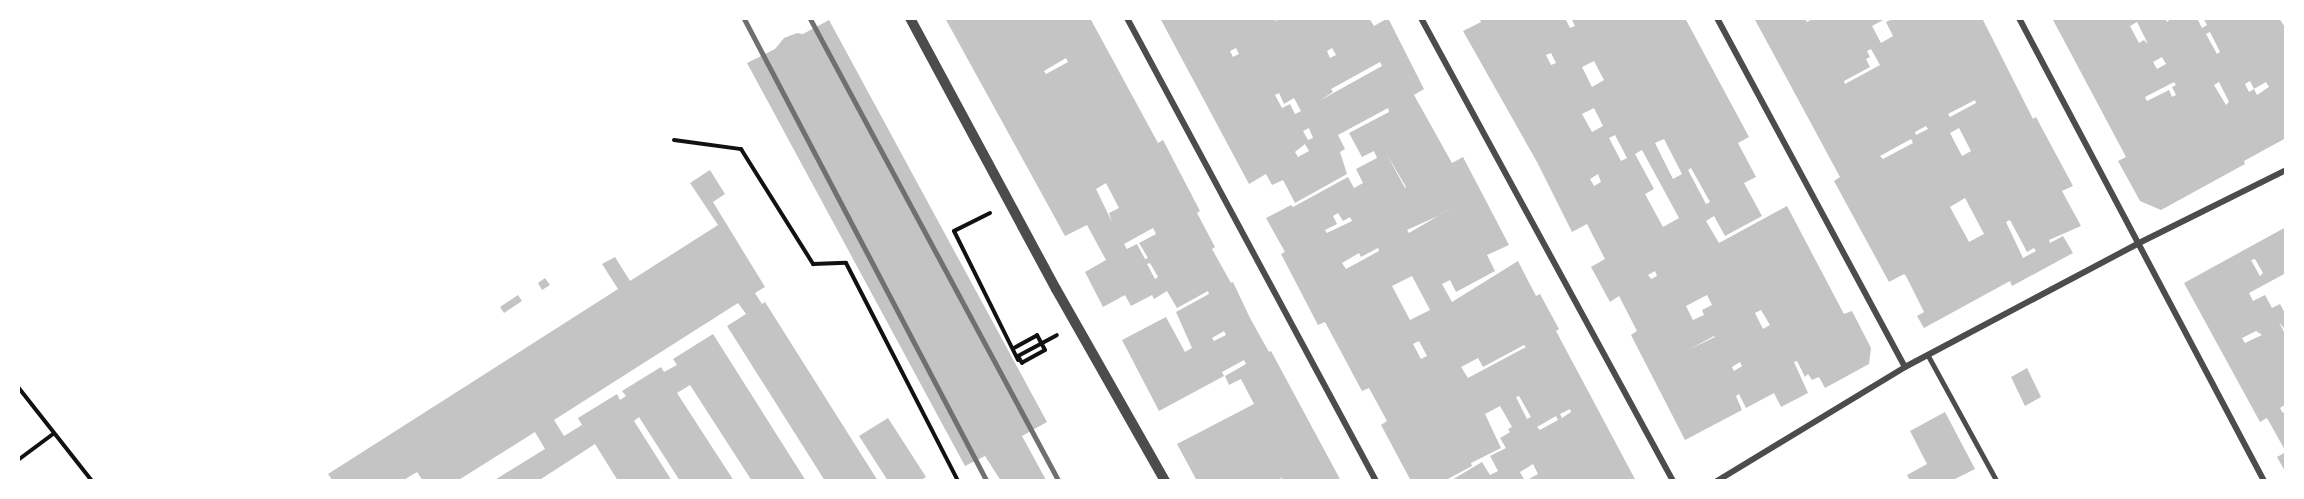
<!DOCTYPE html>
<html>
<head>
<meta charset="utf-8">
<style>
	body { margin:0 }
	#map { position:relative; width:2304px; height:499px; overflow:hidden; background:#fff; font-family:Mulish,sans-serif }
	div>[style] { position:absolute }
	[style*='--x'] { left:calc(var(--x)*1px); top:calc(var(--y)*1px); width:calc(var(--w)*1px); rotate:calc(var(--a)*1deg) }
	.building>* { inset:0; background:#c4c4c4 }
	.path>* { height:4px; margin:-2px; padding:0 2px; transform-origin:2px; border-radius:2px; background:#111 }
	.service>* { height:4.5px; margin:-2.25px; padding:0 2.25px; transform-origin:2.25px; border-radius:2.25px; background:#4c4c4c }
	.minor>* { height:6px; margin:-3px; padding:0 3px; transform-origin:3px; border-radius:3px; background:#4c4c4c }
	.tertiary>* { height:10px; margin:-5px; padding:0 5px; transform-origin:5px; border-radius:5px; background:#4c4c4c }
	.rail>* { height:4.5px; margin:-2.25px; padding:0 2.25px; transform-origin:2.25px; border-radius:2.25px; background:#707070 }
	span { translate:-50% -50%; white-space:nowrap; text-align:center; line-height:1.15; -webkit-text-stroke:6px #fff; paint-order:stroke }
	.frame { position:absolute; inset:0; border:20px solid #fff; pointer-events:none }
</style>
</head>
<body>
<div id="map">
	<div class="building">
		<i style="clip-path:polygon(evenodd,945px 18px,1090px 18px,1158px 143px,1163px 140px,1200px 211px,1197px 213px,1215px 247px,1212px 249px,1231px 283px,1233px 282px,1250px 318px,1269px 352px,1271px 351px,1341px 481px,1279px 481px,1283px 477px,1276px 481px,1264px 479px,1260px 481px,1197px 481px,1177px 444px,1254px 404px,1241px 379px,1229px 385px,1225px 376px,1246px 364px,1244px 360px,1222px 372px,1224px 376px,1159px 411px,1122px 340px,1166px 317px,1185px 352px,1192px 348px,1176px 312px,1209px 294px,1208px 291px,1177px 308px,1167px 291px,1154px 299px,1152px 295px,1131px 306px,1125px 295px,1103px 307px,1085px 272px,1106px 260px,1087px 225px,1065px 236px,945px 18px,1066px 58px,1068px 62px,1046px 74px,1044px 71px,1066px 58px,945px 18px,1106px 183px,1119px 208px,1109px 213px,1112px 222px,1096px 189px,1106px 183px,945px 18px,1153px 228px,1156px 234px,1139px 243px,1148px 258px,1145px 259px,1137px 244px,1127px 249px,1124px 244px,1153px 228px,945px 18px,1150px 263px,1158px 277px,1155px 279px,1147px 264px,1150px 263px,945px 18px,1224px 331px,1226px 335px,1214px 341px,1212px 338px,1224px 331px)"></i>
		<i style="clip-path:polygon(evenodd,1160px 18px,1274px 18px,1275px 21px,1281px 18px,1369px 18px,1374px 26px,1388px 18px,1424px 89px,1414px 95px,1452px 163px,1463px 157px,1509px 245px,1487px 255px,1495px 271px,1456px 292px,1450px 280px,1442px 284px,1452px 302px,1518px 261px,1536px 296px,1540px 294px,1559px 329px,1556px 331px,1636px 481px,1525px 481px,1538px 474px,1533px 464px,1520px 472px,1525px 481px,1450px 481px,1482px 462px,1490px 475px,1498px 471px,1490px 456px,1506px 448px,1500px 438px,1510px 432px,1508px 429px,1512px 427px,1500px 406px,1485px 414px,1501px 448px,1471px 463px,1472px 466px,1444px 481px,1411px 481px,1381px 425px,1387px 421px,1369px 388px,1362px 391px,1325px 322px,1318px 325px,1281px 254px,1285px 252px,1266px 218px,1291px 205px,1293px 207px,1348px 177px,1354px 188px,1363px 183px,1356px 169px,1377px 158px,1374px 151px,1362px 157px,1349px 133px,1389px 112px,1388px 108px,1338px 135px,1345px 149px,1340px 152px,1347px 174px,1295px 203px,1283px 180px,1272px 185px,1266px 174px,1249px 184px,1160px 18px,1236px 48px,1239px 54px,1233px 57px,1230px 51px,1236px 48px,1160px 18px,1332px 48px,1336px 55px,1330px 58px,1327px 51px,1332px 48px,1160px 18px,1380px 62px,1382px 66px,1319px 101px,1333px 92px,1331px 89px,1380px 62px,1160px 18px,1279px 93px,1284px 104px,1294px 98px,1301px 111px,1295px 114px,1290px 104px,1282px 108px,1275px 95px,1279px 93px,1160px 18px,1309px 128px,1313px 138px,1308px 140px,1303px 131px,1309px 128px,1160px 18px,1305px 144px,1309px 151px,1298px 157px,1295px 152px,1305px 144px,1160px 18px,1386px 153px,1406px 187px,1405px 188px,1386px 153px,1160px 18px,1467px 199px,1409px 233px,1407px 230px,1440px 215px,1467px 199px,1160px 18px,1338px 213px,1343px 221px,1350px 217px,1352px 221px,1327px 233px,1325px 230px,1337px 224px,1333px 216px,1338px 213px,1160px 18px,1378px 248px,1379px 251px,1346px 269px,1342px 263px,1359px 253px,1361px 257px,1378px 248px,1160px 18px,1412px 276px,1430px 310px,1410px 320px,1392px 286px,1412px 276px,1160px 18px,1419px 341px,1427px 356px,1421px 359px,1413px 344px,1419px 341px,1160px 18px,1524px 345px,1526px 347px,1468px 378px,1461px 367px,1478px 358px,1483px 367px,1524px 345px,1160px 18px,1519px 396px,1531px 417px,1527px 419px,1516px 397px,1519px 396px,1160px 18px,1570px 409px,1571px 412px,1562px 418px,1560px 414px,1570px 409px,1160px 18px,1556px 416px,1558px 420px,1540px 430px,1537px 427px,1556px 416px)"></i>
		<i style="clip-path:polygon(evenodd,1479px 18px,1565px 18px,1570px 28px,1575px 26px,1571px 18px,1685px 18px,1749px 137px,1738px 143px,1756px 177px,1744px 183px,1762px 216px,1725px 236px,1714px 216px,1706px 221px,1719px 243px,1787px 206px,1844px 314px,1852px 311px,1871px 348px,1869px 364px,1825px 388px,1819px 377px,1812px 380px,1808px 374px,1805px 377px,1797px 361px,1794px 362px,1808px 393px,1781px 407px,1774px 393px,1746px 408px,1739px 394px,1736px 396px,1742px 410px,1685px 440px,1631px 335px,1637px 331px,1619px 296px,1610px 302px,1591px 267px,1605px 259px,1587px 224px,1572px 232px,1537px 162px,1463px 31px,1481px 22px,1479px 18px,1551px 53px,1556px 63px,1551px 65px,1546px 55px,1551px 53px,1479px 18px,1594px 61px,1604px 80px,1592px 87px,1582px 67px,1594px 61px,1479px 18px,1594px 108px,1603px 126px,1592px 132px,1582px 114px,1594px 108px,1479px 18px,1615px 135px,1627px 158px,1621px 161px,1609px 138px,1615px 135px,1479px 18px,1664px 139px,1682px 174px,1673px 179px,1655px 143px,1664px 139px,1479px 18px,1642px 150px,1679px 218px,1663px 227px,1645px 194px,1654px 189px,1635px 154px,1642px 150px,1479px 18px,1691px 168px,1710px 202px,1706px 204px,1688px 170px,1691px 168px,1479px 18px,1598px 174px,1601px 182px,1594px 186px,1590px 179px,1598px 174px,1479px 18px,1655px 271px,1657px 276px,1651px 279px,1648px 275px,1655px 271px,1479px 18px,1707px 295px,1712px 305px,1702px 310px,1704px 315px,1693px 320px,1686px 306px,1707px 295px,1479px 18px,1761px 310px,1770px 325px,1763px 329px,1755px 313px,1761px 310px,1479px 18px,1714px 336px,1715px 337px,1690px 349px,1714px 336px,1479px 18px,1740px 362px,1742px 366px,1734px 371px,1732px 367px,1740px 362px)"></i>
		<i style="clip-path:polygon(evenodd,1754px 18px,1804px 18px,1807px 22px,1814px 18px,1887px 18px,1872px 26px,1881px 43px,1893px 36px,1886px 22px,1895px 18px,1982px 18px,2033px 119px,2036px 117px,2073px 186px,2062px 191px,2081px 226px,2049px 240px,2050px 243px,2063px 236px,2073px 253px,2012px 286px,2010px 281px,1924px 328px,1917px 316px,1924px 312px,1906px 276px,1904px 274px,1889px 282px,1834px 181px,1840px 177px,1754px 18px,1871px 49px,1880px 65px,1845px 84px,1844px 81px,1870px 67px,1866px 59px,1870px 57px,1867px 51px,1871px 49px,1754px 18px,1975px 100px,1976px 103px,1950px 117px,1948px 114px,1975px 100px,1754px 18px,1926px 126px,1928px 129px,1916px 135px,1915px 132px,1926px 126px,1754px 18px,1959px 128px,1971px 151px,1962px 156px,1950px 133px,1959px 128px,1754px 18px,1911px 139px,1913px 143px,1883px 159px,1880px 156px,1911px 139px,1754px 18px,1965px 198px,1984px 234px,1969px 242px,1950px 207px,1965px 198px,1754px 18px,2010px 220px,2027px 252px,2034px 248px,2036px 251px,2023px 258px,2006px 222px,2010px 220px)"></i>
		<i style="clip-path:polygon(evenodd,2052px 18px,2165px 18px,2167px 22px,2172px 18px,2197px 18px,2202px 28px,2207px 25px,2203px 18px,2279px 18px,2286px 29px,2286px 138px,2244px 161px,2245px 164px,2161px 210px,2140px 201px,2118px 161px,2126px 157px,2052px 18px,2137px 22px,2148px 44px,2144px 40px,2139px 43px,2130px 26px,2137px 22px,2052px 18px,2210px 32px,2220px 52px,2217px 54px,2206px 34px,2210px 32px,2052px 18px,2162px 57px,2166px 64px,2157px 69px,2153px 62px,2162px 57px,2052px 18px,2250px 81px,2254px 89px,2266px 82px,2269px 87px,2257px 95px,2254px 89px,2249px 92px,2245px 84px,2250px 81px,2052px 18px,2174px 82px,2176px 85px,2172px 87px,2176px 95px,2172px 97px,2169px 90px,2147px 101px,2145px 97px,2174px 82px,2052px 18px,2219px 82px,2229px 102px,2226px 105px,2214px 85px,2219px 82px)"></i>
		<i style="clip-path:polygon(829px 20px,1047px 422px,1022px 436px,1046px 480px,1044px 481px,1001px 481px,985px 456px,965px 466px,747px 63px,775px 49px,784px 38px,797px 33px,803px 34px)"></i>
		<i style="clip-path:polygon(710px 170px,725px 194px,713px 202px,765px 287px,755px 293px,762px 304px,765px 302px,878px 481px,825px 481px,727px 326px,746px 314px,738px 303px,554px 420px,564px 436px,582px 425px,578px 418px,617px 394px,620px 400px,626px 396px,622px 391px,661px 367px,664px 372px,677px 365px,673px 359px,713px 334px,806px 481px,752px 481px,690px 385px,677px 393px,734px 481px,680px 481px,639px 417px,634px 421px,672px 481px,618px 481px,595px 444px,538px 481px,493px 481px,545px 449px,535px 432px,457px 481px,423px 481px,417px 472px,402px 481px,333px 481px,328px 474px,618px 289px,602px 264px,615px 257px,630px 281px,718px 225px,690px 183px)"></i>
		<i style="clip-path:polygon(evenodd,2286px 227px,2286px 273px,2249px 293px,2253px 301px,2265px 295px,2272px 308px,2280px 304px,2286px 315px,2286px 331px,2279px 322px,2286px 336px,2286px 404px,2280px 408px,2283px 413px,2286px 411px,2286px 473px,2277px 457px,2286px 452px,2267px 418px,2260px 422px,2184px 283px,2286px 227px,2255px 259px,2263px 273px,2260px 276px,2251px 260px,2255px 259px,2286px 227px,2256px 331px,2262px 335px,2245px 343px,2242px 338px,2256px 331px)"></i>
		<i style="clip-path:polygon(545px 278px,550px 285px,542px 290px,538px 283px)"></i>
		<i style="clip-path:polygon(518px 295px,522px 301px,504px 313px,500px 307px)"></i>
		<i style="clip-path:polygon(2027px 368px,2041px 397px,2025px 406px,2011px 377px)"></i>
		<i style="clip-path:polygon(1945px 412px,1975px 469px,1951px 481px,1910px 481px,1907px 475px,1927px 464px,1910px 431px)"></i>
		<i style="clip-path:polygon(888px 418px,926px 477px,919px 481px,888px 481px,859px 436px)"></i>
	</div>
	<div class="path">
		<i style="--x:674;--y:140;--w:68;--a:7.7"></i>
		<i style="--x:741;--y:149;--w:136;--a:57.9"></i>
		<i style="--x:813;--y:264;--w:33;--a:-2"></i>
		<i style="--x:846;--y:263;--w:245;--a:62.8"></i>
		<i style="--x:990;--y:213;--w:40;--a:153.4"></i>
		<i style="--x:954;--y:231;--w:144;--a:63.6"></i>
		<i style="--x:1014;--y:348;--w:26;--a:-29"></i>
		<i style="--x:1037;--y:335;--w:17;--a:62"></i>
		<i style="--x:1045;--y:350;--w:26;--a:151"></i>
		<i style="--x:1022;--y:363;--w:6;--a:-121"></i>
		<i style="--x:1018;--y:356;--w:44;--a:-28.3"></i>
		<i style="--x:18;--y:387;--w:120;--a:51.8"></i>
		<i style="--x:18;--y:460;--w:44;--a:-36.6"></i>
	</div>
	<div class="service">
		<i style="--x:1928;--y:355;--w:144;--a:61.3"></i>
	</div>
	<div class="minor">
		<i style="--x:1127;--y:18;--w:526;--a:61.73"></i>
		<i style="--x:1421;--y:18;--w:527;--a:61.44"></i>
		<i style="--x:1717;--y:18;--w:396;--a:61.7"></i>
		<i style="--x:2019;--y:18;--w:524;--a:62.11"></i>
		<i style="--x:1717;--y:481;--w:220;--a:-31.2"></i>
		<i style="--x:1905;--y:367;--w:265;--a:-27.9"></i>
		<i style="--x:2139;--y:243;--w:164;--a:-26.4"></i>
	</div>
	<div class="tertiary">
		<i style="--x:910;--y:18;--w:308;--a:61.7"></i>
		<i style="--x:1056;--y:289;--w:221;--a:60.4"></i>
	</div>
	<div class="rail">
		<i style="--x:744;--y:18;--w:523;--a:62.31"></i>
		<i style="--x:810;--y:18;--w:526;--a:61.73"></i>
	</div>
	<div class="frame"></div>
</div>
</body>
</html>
